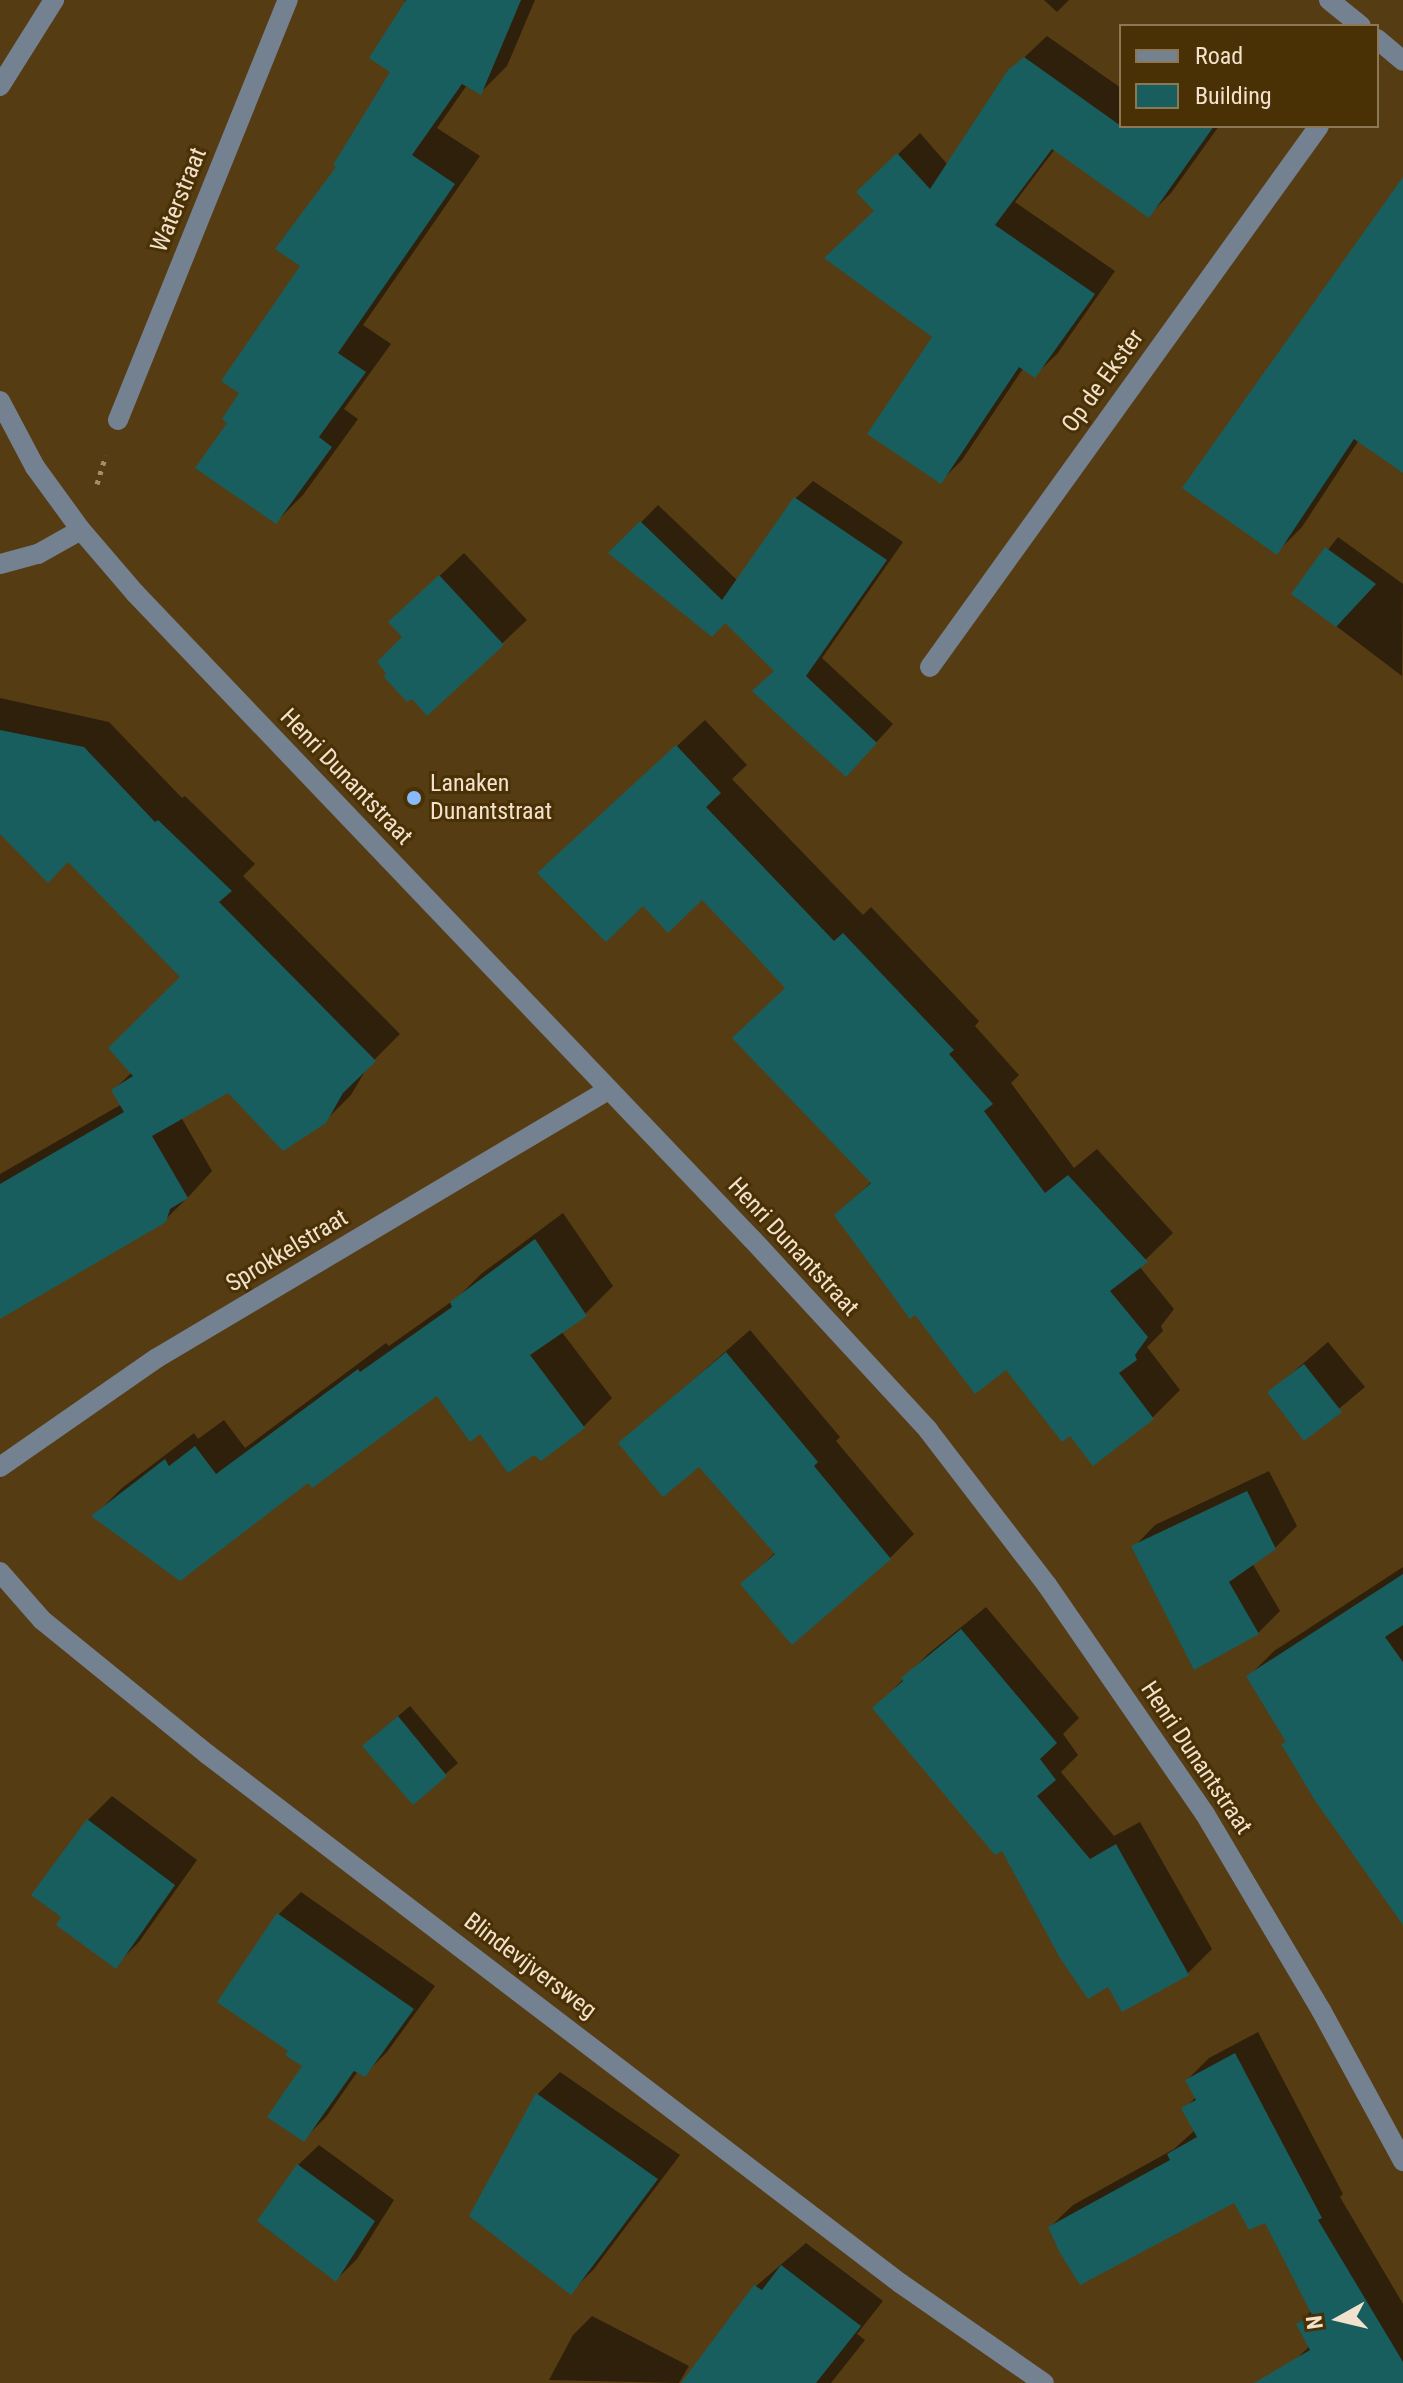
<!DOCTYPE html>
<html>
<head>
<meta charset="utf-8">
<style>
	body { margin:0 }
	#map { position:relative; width:1403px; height:2383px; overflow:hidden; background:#563c13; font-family:"Roboto Condensed",sans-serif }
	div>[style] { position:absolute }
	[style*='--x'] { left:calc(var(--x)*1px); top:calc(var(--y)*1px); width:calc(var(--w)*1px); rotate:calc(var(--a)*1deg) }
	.shadow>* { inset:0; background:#0007 }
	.building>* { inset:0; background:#185e5e }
	.path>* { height:5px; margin-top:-2.5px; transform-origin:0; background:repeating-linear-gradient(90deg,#a38e6e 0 4px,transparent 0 10px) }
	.minor>* { height:20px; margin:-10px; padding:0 10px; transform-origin:10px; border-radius:10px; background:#748191 }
	.dots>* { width:22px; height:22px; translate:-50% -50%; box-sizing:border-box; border:4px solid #4a3105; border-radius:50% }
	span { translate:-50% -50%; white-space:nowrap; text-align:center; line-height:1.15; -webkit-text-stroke:6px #4a3105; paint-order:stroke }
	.street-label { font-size:24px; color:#f2e2cd }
	.poi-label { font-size:24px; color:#f2e2cd }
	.left { translate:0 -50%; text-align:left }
	.legend { position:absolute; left:1119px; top:24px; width:260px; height:104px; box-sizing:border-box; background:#4a3105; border:2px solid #8d7855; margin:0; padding:10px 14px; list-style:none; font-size:24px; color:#f2e2cd }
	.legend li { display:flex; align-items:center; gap:16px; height:40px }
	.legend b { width:40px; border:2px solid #8d7855 }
	.north { position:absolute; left:1299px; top:2279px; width:80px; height:80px; -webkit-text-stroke:6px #4a3105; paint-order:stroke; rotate:262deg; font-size:22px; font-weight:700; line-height:32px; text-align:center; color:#f2e2cd }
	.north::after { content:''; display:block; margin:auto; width:28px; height:36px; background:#f2e2cd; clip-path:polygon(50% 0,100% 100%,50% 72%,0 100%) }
</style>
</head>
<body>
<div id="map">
	<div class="shadow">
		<i style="clip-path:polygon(405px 0,535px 0,507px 66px,480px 93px,467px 85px,437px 128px,480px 156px,363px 325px,391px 344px,344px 409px,358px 419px,303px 495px,276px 522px,230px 422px,302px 265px,338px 167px,393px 72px)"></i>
		<i style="clip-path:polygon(1044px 0,1069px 0,1057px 12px)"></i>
		<i style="clip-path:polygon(1047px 36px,1121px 88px,1121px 126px,1219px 126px,1171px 193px,1149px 215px,1055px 149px,1015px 202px,1115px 271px,1057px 354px,1035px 375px,1024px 367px,962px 460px,940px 482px,935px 336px,876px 210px,859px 192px,920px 133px,948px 165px,1010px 71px)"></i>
		<i style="clip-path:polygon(1403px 190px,1403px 471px,1359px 440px,1302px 527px,1277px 552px)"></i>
		<i style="clip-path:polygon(813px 481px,903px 542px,822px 658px,893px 724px,863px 757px,726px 621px,611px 553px,658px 505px,738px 581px,796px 498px)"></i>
		<i style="clip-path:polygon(1338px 537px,1403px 584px,1402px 676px,1294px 594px)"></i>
		<i style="clip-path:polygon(464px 553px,527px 620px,428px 713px,388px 672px,404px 637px,415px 599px)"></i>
		<i style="clip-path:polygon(0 698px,109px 722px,182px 798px,185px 796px,255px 864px,243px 876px,400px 1034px,368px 1066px,351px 1095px,325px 1121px,229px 1091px,181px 1117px,212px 1171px,191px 1194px,165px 1220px,0 1317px,0 1174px,122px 1104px,114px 1090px,132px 1072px,182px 977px,57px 847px,0 795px)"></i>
		<i style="clip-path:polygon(705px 720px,747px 765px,732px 779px,863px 915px,871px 907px,979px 1021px,975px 1026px,1019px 1075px,1011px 1083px,1074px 1168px,1097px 1149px,1173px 1233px,1139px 1266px,1174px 1309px,1161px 1326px,1163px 1331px,1147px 1347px,1180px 1390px,1152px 1418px,1071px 1433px,1007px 1367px,837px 1215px,872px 1181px,787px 987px,702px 898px,643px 903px,540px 873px)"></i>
		<i style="clip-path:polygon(563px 1213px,613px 1286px,585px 1314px,561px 1331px,612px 1398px,584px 1426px,541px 1459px,534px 1452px,480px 1432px,438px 1394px,309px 1481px,94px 1516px,122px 1488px,194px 1433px,198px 1439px,224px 1420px,245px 1448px,386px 1343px,389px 1346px,458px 1297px,481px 1274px)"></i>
		<i style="clip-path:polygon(750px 1330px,840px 1437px,836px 1441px,914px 1534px,890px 1558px,743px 1584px,776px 1552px,700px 1464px,621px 1443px)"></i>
		<i style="clip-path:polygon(1328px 1342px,1365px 1387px,1304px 1438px,1270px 1392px)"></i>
		<i style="clip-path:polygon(1269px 1471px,1297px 1526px,1275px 1548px,1252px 1563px,1280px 1611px,1258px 1633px,1134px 1547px,1155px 1525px)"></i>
		<i style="clip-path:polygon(1403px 1567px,1403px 1887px,1288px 1741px,1248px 1677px,1274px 1651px)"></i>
		<i style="clip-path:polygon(986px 1607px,1079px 1718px,1063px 1734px,1078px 1755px,1061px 1772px,1114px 1836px,1140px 1822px,1212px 1949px,1188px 1973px,1122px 2009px,1108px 1985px,1003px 1848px,875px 1708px,928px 1654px)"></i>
		<i style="clip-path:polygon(410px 1706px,458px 1763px,413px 1802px,377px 1734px)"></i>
		<i style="clip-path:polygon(112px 1796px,197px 1860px,139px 1942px,115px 1966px,64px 1917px,34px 1894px,88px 1820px)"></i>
		<i style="clip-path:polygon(301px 1892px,435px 1986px,387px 2052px,364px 2075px,358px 2071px,326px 2117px,303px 2140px,305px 2066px,279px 1914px)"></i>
		<i style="clip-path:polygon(1258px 2032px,1343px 2194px,1340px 2197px,1403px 2304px,1403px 2381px,1399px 2383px,1306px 2383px,1294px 2361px,1310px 2346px,1299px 2324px,1312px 2310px,1266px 2220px,1235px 2201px,1050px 2227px,1073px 2205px,1174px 2149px,1195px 2130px,1184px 2109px,1196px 2097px,1187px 2080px,1209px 2058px)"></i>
		<i style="clip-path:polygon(560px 2072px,680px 2155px,594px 2269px,571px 2292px,537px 2095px)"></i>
		<i style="clip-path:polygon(319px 2145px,394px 2200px,357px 2259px,336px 2280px,298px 2165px)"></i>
		<i style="clip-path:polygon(806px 2243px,883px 2301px,857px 2334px,865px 2340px,831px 2383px,707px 2383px,755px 2287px)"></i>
		<i style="clip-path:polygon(592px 2316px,689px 2366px,679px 2383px,549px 2380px,573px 2335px)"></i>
	</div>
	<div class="building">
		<i style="clip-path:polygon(406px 0,521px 0,481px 95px,462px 84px,412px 155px,455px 184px,338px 353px,366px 372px,319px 437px,332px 447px,276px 524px,195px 468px,227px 423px,222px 419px,239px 393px,221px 381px,300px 266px,275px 249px,336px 167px,333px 165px,390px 72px,369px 58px)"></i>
		<i style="clip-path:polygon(1024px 57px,1121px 126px,1214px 126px,1149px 218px,1052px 149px,995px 225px,1095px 294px,1035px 378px,1019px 367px,941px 484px,867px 434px,932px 337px,824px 258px,874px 211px,856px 192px,897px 153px,930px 189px,1008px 70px)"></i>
		<i style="clip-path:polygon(1403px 177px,1403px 473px,1354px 439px,1277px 555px,1182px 488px)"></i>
		<i style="clip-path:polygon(794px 497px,887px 560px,806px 676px,877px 743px,846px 777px,752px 691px,774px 671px,725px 623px,712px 637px,608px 553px,640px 521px,722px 600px)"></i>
		<i style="clip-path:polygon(1325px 547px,1376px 584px,1336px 627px,1291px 594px)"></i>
		<i style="clip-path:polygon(439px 575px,504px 645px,427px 716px,412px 699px,407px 702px,384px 677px,386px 673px,377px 662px,402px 637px,388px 622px)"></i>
		<i style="clip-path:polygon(0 730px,84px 747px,155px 822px,158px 820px,232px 891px,219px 902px,376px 1061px,343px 1093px,326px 1123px,283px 1151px,228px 1093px,152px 1136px,188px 1198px,170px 1209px,166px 1222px,0 1319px,0 1184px,124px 1112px,111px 1090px,133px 1076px,108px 1048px,180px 977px,68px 862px,48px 883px,0 834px)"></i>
		<i style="clip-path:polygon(676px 745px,721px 793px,706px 807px,834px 941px,843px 933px,954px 1050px,949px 1054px,993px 1104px,984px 1111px,1045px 1193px,1068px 1175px,1148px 1262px,1110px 1291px,1148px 1337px,1135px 1355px,1137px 1360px,1119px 1373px,1154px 1419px,1093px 1466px,1070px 1436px,1062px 1442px,1006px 1370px,975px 1394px,915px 1315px,910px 1319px,834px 1215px,871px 1183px,732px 1038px,785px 988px,747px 947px,702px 900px,668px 933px,643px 906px,606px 942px,537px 873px)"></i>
		<i style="clip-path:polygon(535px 1239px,587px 1316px,530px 1355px,585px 1428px,541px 1461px,534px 1455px,508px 1473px,480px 1434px,470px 1442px,437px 1396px,312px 1488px,308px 1483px,180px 1581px,91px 1516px,165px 1459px,169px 1466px,195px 1446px,216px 1474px,358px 1369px,360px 1372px,452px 1307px,450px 1302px)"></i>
		<i style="clip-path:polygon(726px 1352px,818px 1462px,814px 1466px,891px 1559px,792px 1645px,740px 1584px,775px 1554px,699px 1467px,663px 1497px,618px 1443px)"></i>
		<i style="clip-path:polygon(1304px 1364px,1342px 1412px,1304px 1441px,1267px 1392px)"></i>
		<i style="clip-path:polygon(1247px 1491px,1276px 1549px,1229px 1582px,1259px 1634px,1194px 1670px,1131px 1546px)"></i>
		<i style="clip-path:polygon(1403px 1574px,1403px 1625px,1385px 1637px,1403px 1662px,1403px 1925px,1316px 1802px,1281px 1744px,1286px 1742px,1246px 1676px)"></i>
		<i style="clip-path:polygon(961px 1629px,1057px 1743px,1040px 1759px,1056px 1780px,1037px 1796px,1090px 1859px,1116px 1844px,1189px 1975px,1122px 2012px,1108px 1987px,1088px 1999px,1060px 1958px,1002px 1851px,995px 1855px,872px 1708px,903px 1681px,901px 1678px)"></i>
		<i style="clip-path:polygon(398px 1716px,447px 1776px,413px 1805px,362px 1746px)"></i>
		<i style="clip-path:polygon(87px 1819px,175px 1885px,116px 1969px,56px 1925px,61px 1917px,31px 1895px)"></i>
		<i style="clip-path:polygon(277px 1913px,414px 2009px,365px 2077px,354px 2071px,304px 2142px,267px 2117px,302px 2066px,285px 2055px,288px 2051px,217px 2002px)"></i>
		<i style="clip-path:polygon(1235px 2053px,1322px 2218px,1318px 2220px,1403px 2362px,1403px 2383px,1254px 2383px,1310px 2350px,1296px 2324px,1312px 2315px,1265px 2223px,1249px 2230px,1234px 2203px,1080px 2285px,1060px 2253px,1048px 2227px,1170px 2160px,1167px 2154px,1197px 2137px,1181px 2108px,1196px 2100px,1185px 2080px)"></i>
		<i style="clip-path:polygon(536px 2093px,658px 2179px,571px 2295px,469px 2216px)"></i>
		<i style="clip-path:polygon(297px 2164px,375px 2221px,336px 2282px,257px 2221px)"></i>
		<i style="clip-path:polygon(781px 2265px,861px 2326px,816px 2383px,681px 2383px,754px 2285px,762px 2290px)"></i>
	</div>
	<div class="path">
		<i style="--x:97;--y:484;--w:30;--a:-73"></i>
	</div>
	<div class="minor">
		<i style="--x:1329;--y:0;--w:41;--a:39.1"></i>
		<i style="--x:1377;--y:39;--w:34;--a:40"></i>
		<i style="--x:0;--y:86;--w:102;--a:-57.9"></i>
		<i style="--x:0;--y:401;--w:75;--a:62.1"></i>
		<i style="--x:35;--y:467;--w:78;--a:53.9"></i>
		<i style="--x:81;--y:530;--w:83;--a:49.4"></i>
		<i style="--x:135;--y:593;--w:893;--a:46.32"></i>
		<i style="--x:752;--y:1239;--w:260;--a:47.3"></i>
		<i style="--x:928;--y:1430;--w:195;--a:52.5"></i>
		<i style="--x:1047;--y:1585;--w:278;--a:55.4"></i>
		<i style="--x:1205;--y:1814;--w:228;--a:59.4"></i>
		<i style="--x:1321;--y:2010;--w:172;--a:61.5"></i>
		<i style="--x:118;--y:420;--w:453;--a:-68"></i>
		<i style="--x:0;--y:564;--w:39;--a:-15"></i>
		<i style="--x:38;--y:554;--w:49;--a:-29.2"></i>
		<i style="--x:930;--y:667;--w:666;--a:-54.28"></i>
		<i style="--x:0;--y:1467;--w:191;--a:-34.8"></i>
		<i style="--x:157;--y:1358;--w:525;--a:-30.72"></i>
		<i style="--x:0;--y:1572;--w:64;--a:48.8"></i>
		<i style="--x:42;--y:1620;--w:213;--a:39.1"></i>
		<i style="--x:207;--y:1754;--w:872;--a:37.36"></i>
		<i style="--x:900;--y:2283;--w:175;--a:34.8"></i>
	</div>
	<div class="dots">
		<i style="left:414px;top:798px;background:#88bafc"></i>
	</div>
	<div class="street-label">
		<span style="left:179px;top:200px;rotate:-68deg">Waterstraat</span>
		<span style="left:1103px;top:381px;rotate:-54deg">Op de Ekster</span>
		<span style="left:346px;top:777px;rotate:46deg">Henri Dunantstraat</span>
		<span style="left:793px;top:1247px;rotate:47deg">Henri Dunantstraat</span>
		<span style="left:287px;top:1251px;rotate:-31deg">Sprokkelstraat</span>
		<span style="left:1196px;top:1758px;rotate:56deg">Henri Dunantstraat</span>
		<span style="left:530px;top:1966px;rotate:37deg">Blindevijversweg</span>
	</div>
	<div class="poi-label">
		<span class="left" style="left:430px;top:798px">Lanaken<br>Dunantstraat</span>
	</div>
	<ul class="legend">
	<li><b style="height:10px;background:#748191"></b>Road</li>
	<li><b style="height:22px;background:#185e5e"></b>Building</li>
	</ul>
	<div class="north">N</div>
</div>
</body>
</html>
